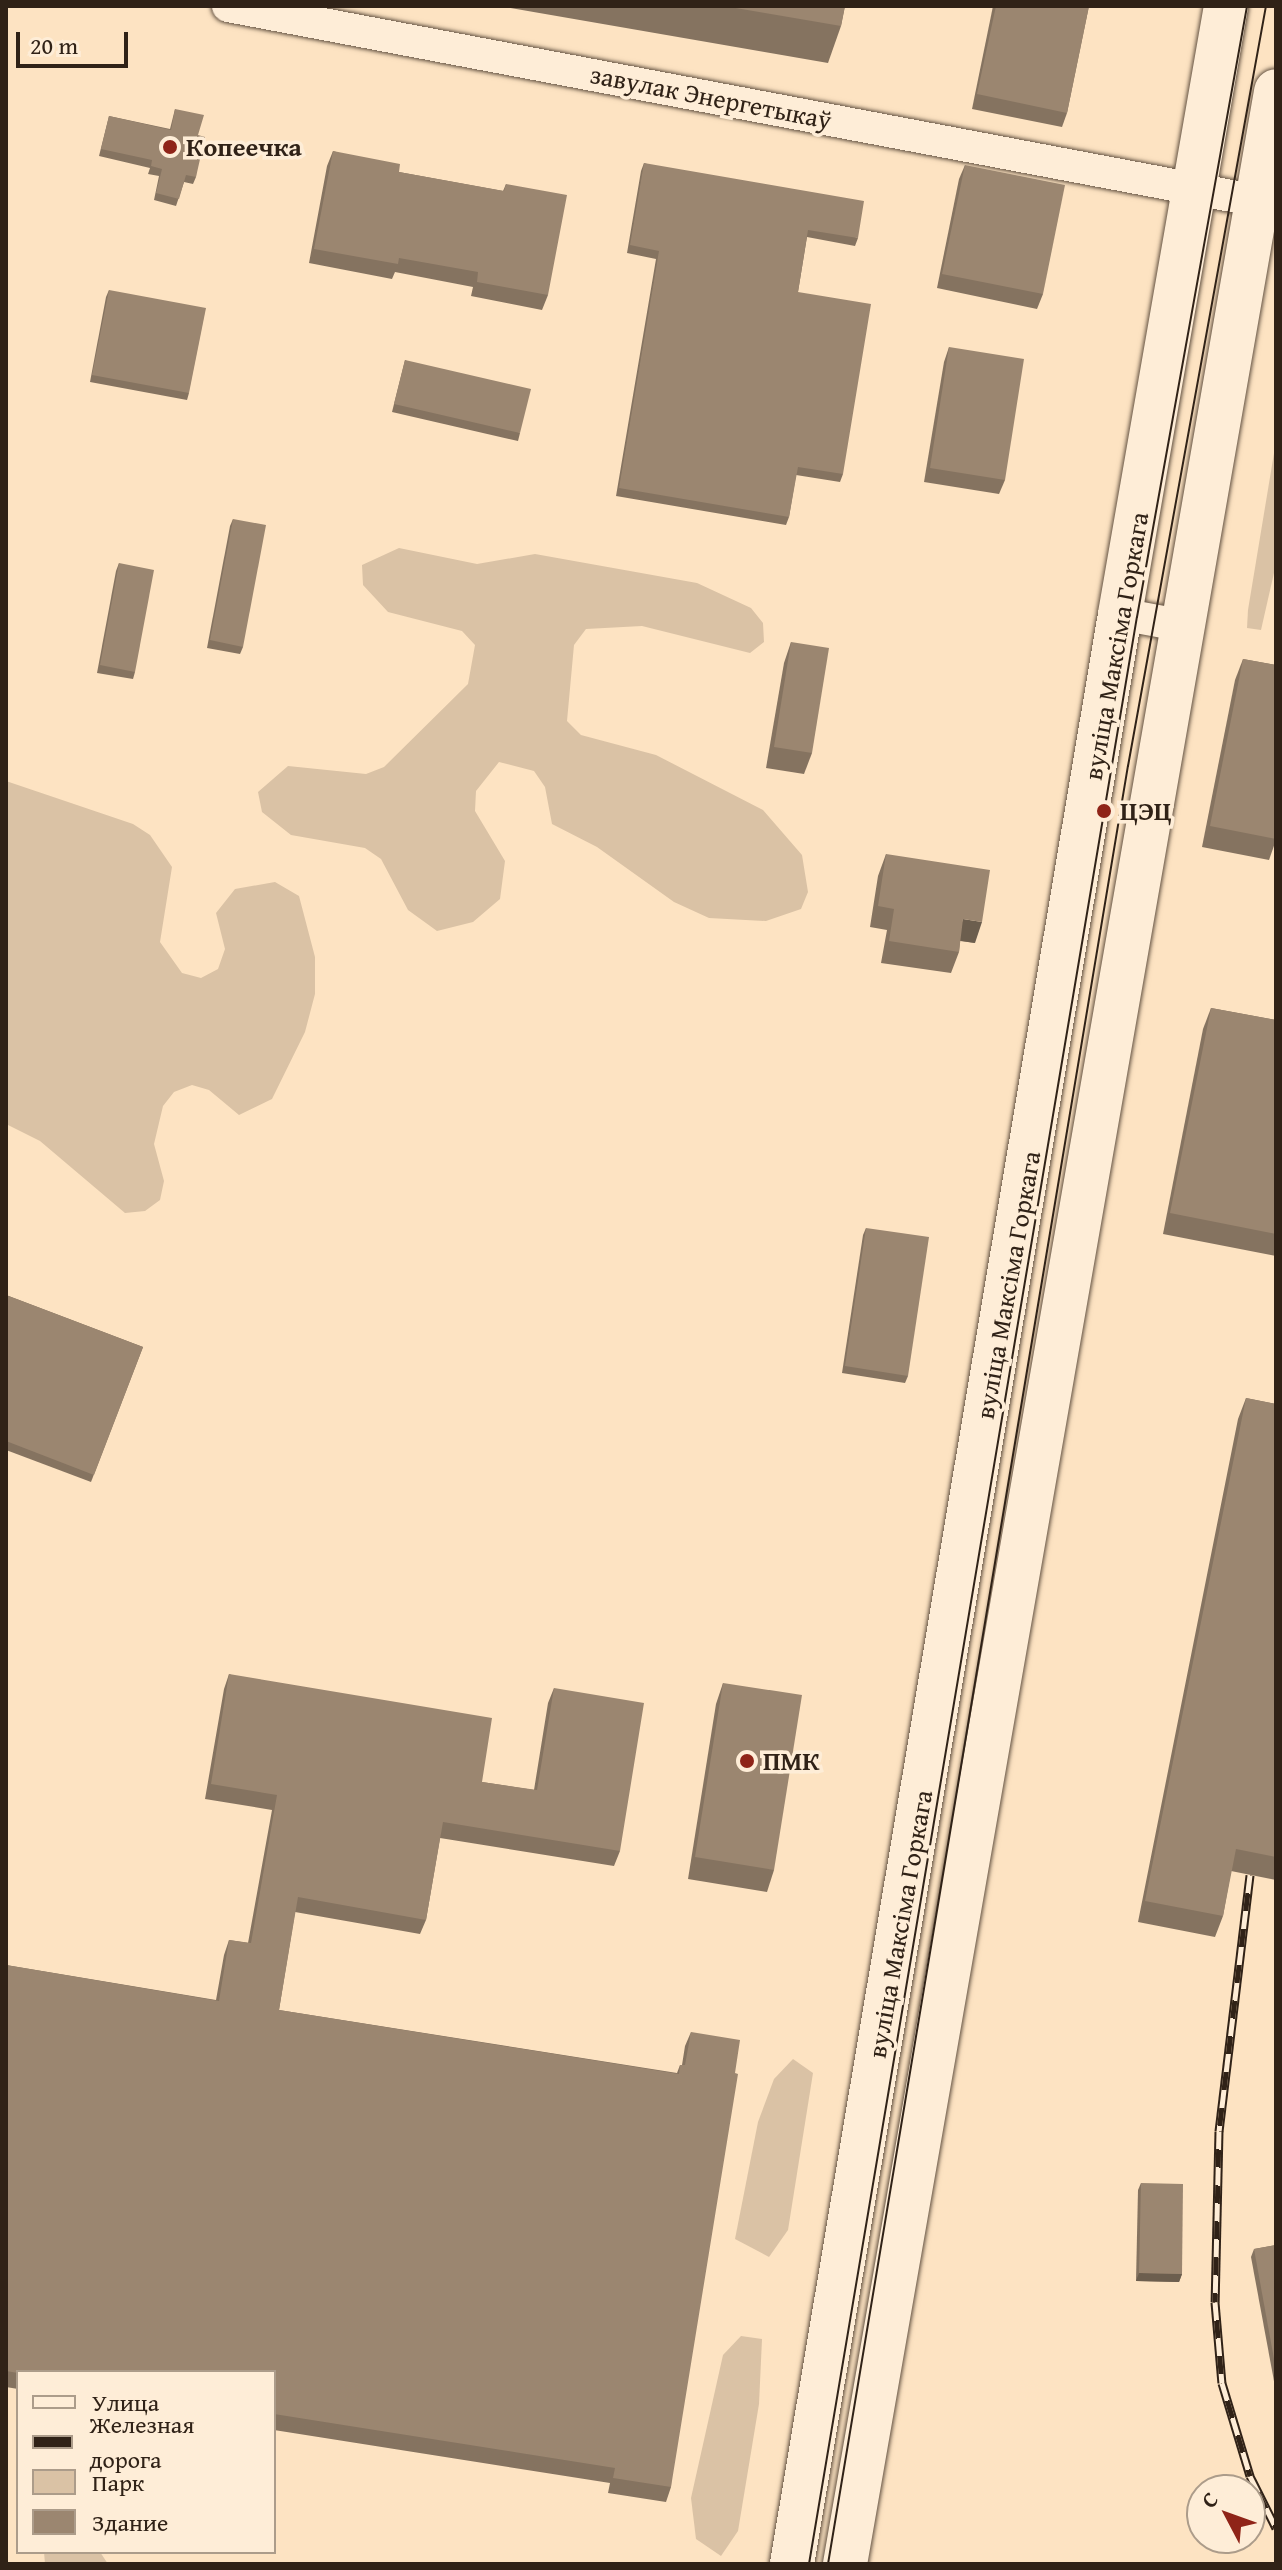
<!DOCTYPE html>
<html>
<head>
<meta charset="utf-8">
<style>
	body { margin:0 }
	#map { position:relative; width:1282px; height:2570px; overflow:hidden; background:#fde3c2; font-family:"Gentium Book Plus",serif }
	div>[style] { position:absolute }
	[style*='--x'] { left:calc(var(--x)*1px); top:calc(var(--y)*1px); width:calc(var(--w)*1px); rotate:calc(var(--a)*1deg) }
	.green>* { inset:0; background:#dac2a5 }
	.roads { filter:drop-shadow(0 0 2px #635242) drop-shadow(0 0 2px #635242) }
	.minor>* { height:32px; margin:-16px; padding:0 16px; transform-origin:16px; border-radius:16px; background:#feedd7 }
	.secondary>* { height:44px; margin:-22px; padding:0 22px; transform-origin:22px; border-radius:22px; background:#feedd7 }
	.tram>* { height:2px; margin:-1px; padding:0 1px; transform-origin:1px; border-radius:1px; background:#302217 }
	.rail>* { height:9px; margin-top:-4.5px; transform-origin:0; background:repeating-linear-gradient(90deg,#feedd7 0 18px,#302217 0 36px); box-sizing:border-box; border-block:2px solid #302217 }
	.wall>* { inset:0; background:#857360 }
	.shaded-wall>* { inset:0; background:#6c5e4e }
	.building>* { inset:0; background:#9b8670 }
	.dots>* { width:22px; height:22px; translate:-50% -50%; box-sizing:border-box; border:4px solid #feedd7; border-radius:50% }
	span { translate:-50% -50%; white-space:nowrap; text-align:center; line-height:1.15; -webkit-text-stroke:7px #feedd7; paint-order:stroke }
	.street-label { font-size:26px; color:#302217 }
	.poi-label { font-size:26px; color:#302217; font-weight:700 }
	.left { translate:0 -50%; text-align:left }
	.frame { position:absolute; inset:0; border:8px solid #302217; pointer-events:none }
	.legend { position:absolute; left:16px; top:2370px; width:260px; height:184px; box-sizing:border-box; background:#feedd7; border:2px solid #ac9c8a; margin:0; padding:10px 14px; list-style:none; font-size:24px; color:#302217 }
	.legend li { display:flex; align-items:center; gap:16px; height:40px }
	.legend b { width:40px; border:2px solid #ac9c8a }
	.north { position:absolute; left:1186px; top:2474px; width:80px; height:80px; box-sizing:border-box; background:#feedd7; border:2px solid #ac9c8a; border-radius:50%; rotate:311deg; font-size:22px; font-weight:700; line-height:32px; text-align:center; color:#302217 }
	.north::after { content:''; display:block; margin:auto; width:28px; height:36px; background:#8f2418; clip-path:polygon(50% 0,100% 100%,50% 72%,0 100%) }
	.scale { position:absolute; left:16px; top:32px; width:112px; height:36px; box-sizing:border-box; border:4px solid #302217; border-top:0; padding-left:10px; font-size:24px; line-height:28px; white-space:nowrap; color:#302217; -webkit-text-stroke:6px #feedd7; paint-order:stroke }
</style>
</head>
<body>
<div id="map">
	<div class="green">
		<i style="clip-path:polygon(1276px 441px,1276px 564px,1261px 630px,1247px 628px,1248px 610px)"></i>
		<i style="clip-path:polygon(399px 548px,477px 564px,535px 554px,697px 583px,751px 608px,763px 623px,764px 642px,750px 653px,642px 626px,586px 629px,574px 645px,567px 721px,581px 735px,656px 755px,763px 810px,802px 855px,808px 892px,801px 909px,766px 921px,709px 918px,674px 902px,597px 847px,552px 824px,545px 787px,534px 771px,499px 762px,476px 791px,475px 811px,505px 861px,500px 899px,473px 922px,437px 931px,408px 910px,381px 859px,365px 848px,291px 835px,262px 812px,258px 792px,288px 766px,366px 774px,384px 767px,468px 684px,475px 645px,462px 631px,388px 612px,363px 585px,362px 565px)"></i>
		<i style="clip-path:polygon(6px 781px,133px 824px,150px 835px,172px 867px,160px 942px,182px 973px,201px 978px,218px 969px,225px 949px,216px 913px,235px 889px,275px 882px,299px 896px,315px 957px,315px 994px,305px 1032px,272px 1099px,239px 1115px,209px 1090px,192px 1085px,174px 1092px,163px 1106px,154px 1144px,164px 1181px,160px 1200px,145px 1211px,125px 1213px,40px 1141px,6px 1124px)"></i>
		<i style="clip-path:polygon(793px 2059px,813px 2073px,788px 2230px,769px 2257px,735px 2239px,758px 2122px,774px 2079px)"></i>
		<i style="clip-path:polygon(741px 2336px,762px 2339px,759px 2404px,738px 2531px,721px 2556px,696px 2539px,691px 2498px,723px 2355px)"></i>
		<i style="clip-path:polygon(44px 2552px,100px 2552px,108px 2564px,45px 2564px)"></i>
	</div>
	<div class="roads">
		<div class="minor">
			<i style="--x:228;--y:6;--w:1048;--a:10.72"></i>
			<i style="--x:1120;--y:614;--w:66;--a:10.5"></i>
		</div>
		<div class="secondary">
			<i style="--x:792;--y:2564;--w:1977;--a:-80.45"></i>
			<i style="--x:1120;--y:614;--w:617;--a:-80.11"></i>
			<i style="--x:845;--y:2564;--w:2510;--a:-80.11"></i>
		</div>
	</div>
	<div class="tram">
		<i style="--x:809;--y:2564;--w:1974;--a:-80.44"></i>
		<i style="--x:1137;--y:617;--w:621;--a:-79.79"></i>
		<i style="--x:828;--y:2564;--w:1823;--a:-80.53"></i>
		<i style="--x:1128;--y:766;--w:772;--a:-79.71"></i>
	</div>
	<div class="rail">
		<i style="--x:1250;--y:1875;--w:258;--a:96.9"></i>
		<i style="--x:1219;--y:2131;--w:171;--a:91.3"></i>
		<i style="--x:1215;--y:2302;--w:81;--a:85.1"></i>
		<i style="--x:1222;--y:2383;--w:97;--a:73.2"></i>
		<i style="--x:1250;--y:2476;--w:58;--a:63.4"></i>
	</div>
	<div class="wall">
		<i style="clip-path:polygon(499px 6px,845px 6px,841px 26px,828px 63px)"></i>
		<i style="clip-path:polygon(993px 6px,1089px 6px,1067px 113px,1062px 127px,972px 109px)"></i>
		<i style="clip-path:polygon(175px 109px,198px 135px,196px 177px,193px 184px,184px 182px,176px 206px,154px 200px,159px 176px,148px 174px,150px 168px,99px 156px,109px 116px,170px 129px)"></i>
		<i style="clip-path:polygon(333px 151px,399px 172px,503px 191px,506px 184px,548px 295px,542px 310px,471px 296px,473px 287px,395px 272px,392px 279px,309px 263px,327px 166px)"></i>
		<i style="clip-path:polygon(644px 163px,858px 238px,855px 246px,807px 237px,798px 292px,843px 474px,840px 482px,796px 475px,789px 517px,786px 525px,616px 496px,656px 259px,627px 253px,641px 171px)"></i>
		<i style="clip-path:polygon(965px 165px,1043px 294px,1037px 309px,937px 288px,959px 179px)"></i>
		<i style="clip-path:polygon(109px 290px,189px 393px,187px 400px,90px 382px,106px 297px)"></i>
		<i style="clip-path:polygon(949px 347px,1005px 480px,999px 494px,924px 482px,944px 362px)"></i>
		<i style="clip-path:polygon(405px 360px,520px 433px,518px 441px,392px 412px)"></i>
		<i style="clip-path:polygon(233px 519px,243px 647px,240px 654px,207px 648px,230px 526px)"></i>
		<i style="clip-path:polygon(119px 563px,135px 672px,133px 679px,97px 673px,116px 571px)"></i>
		<i style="clip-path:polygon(791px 642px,812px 753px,804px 774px,766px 768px,784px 663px)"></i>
		<i style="clip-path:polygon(1243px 659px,1276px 665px,1276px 840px,1269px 860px,1202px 847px,1235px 680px)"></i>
		<i style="clip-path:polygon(886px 854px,975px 943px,960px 941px,959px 952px,951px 973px,881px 963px,887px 930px,870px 927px,878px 876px)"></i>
		<i style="clip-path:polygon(1211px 1008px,1276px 1020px,1276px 1256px,1163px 1234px,1203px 1029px)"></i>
		<i style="clip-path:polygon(866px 1228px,908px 1376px,905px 1383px,842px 1373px,863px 1235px)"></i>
		<i style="clip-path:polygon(6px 1295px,143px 1347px,91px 1482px,6px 1450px)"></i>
		<i style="clip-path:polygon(1246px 1398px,1276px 1404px,1276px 1880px,1231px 1871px,1223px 1916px,1215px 1937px,1138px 1922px,1238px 1419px)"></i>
		<i style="clip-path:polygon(229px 1674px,482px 1782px,534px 1790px,548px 1703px,554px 1688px,620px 1851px,614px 1866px,440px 1838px,426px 1920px,420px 1934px,295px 1912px,279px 2010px,677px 2073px,680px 2065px,682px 2065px,685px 2046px,691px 2032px,671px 2487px,666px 2502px,608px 2493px,610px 2483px,274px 2430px,274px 2372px,18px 2372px,18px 2389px,6px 2387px,6px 1965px,216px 2000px,224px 1955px,229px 1940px,248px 1943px,272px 1810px,205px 1799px,224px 1689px)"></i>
		<i style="clip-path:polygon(723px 1683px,774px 1870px,767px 1892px,688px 1879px,716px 1704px)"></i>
		<i style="clip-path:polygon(1141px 2183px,1182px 2274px,1179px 2282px,1136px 2281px,1138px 2190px)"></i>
		<i style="clip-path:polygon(1276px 2245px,1276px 2392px,1251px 2257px,1254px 2249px)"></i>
	</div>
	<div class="shaded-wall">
		<i style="clip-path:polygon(963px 919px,982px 922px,975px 943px,956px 940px)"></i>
		<i style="clip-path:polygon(1139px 2273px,1182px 2274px,1179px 2282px,1136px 2281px)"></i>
	</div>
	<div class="building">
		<i style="clip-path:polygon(724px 6px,845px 6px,841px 26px)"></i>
		<i style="clip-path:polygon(996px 6px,1089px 6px,1067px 113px,977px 94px)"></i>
		<i style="clip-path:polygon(175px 109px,204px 115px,198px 135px,205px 137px,196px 177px,186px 175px,179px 199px,156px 193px,162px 169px,151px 166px,152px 160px,101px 149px,109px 116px,171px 130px)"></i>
		<i style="clip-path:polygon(333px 151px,400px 164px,399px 172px,504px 191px,506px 184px,567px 195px,548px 295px,477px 282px,478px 272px,399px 258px,398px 264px,314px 249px)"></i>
		<i style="clip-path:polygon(644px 163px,864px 201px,858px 238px,808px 230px,798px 292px,871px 304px,843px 474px,798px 467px,789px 517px,619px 488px,659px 251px,630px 245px)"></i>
		<i style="clip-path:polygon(965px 165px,1065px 185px,1043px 294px,942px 274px)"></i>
		<i style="clip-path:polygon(109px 290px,206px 308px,189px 393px,92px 375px)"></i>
		<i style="clip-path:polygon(949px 347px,1024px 359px,1005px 480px,930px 468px)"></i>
		<i style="clip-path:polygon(405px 360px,531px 389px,520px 433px,394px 404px)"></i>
		<i style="clip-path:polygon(233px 519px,266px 525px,243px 647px,210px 640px)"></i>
		<i style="clip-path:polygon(119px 563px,154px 570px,135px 672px,100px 665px)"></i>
		<i style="clip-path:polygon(791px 642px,829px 648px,812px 753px,774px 747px)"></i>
		<i style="clip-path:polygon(1243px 659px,1276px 665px,1276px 839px,1210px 826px)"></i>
		<i style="clip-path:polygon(886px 854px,990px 870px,982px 922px,963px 919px,959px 952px,889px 941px,894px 909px,878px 906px)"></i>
		<i style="clip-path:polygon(1211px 1008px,1276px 1020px,1276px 1234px,1170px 1213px)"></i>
		<i style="clip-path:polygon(866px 1228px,929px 1237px,908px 1376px,845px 1366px)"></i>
		<i style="clip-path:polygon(6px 1295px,143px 1347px,94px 1475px,6px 1441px)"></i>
		<i style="clip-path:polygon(1246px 1398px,1276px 1404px,1276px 1857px,1236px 1849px,1223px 1916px,1145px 1901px)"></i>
		<i style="clip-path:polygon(229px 1674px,492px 1718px,482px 1782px,537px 1790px,554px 1688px,644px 1703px,620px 1851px,443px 1822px,426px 1920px,298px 1897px,279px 2010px,679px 2074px,680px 2065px,685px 2065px,691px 2032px,740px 2040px,735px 2073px,738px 2074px,671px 2487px,613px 2478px,615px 2468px,274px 2414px,274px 2372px,18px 2372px,18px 2373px,6px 2371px,6px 1965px,219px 2001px,229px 1940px,251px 1943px,277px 1795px,211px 1784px)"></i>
		<i style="clip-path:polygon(723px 1683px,802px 1695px,774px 1870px,695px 1857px)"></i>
		<i style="clip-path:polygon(1141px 2183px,1183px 2184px,1182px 2274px,1139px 2273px)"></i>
		<i style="clip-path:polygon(1276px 2245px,1276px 2370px,1254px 2249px)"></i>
	</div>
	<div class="dots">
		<i style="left:170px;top:147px;background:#8f2418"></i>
		<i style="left:1104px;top:811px;background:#8f2418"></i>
		<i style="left:747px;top:1761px;background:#8f2418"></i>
	</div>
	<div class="street-label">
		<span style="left:711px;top:97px;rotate:11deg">завулак Энергетыкаў</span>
		<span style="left:1116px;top:646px;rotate:-80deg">вуліца Максіма Горкага</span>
		<span style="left:1008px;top:1285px;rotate:-80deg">вуліца Максіма Горкага</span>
		<span style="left:900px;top:1924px;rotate:-80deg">вуліца Максіма Горкага</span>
	</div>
	<div class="poi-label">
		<span class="left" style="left:186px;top:147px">Копеечка</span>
		<span class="left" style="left:1120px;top:811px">ЦЭЦ</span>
		<span class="left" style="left:763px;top:1761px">ПМК</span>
	</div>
	<div class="frame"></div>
	<ul class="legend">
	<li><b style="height:10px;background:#feedd7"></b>Улица</li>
	<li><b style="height:10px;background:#302217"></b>Железная дорога</li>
	<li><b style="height:22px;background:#dac2a5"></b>Парк</li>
	<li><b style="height:22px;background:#9b8670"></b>Здание</li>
	</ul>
	<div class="north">С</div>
	<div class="scale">20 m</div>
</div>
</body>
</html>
